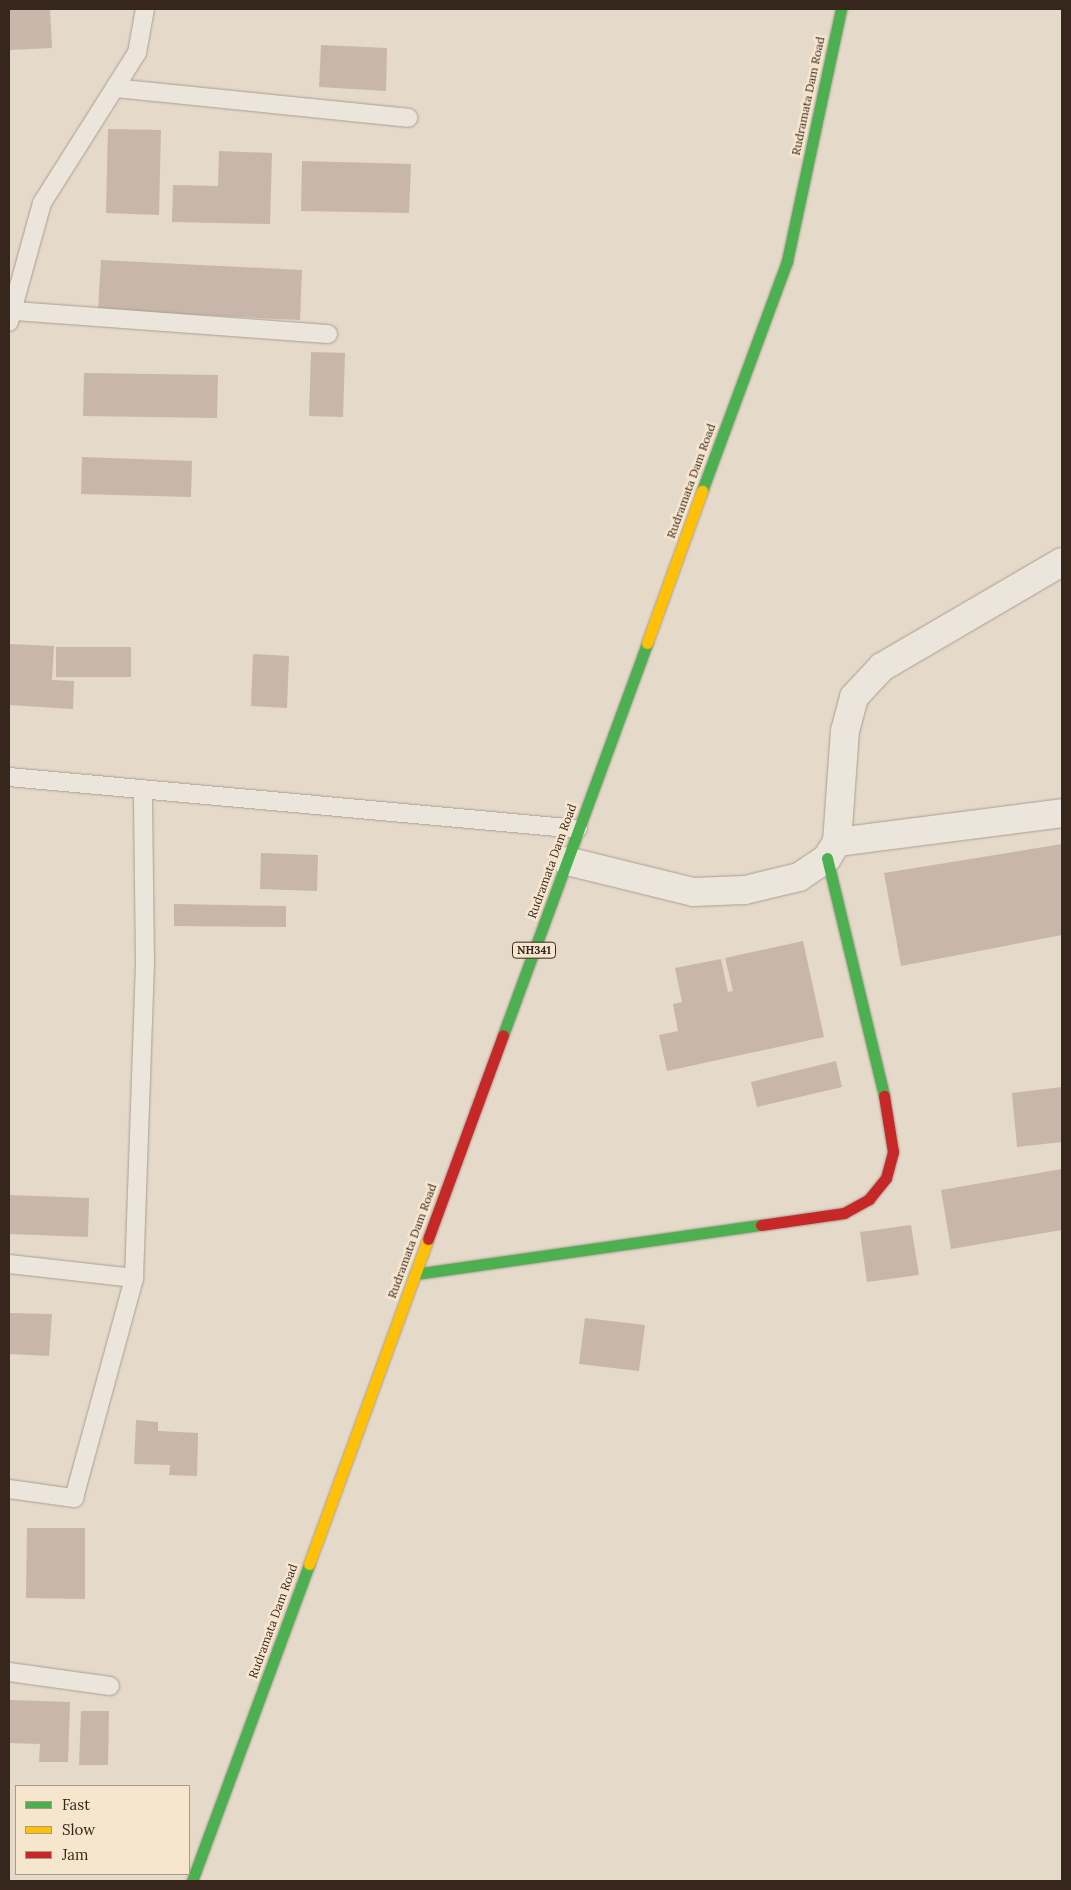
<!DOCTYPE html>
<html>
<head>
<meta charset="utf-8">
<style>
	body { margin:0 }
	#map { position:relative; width:1071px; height:1890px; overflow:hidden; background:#e5d9c9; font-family:Lora,serif }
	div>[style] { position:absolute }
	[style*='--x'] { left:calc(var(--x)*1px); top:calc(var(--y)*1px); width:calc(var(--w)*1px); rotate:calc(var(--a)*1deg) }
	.building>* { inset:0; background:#c8b6aa }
	.roads { filter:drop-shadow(0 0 1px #a99e93) drop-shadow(0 0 1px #a99e93) }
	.lane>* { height:18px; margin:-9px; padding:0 9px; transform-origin:9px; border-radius:9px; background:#ece5db }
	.street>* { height:28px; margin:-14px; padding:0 14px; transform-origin:14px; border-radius:14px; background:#ece5db }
	.fast>* { height:11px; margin:-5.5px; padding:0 5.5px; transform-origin:5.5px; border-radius:5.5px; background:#4caf50 }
	.slow>* { height:11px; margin:-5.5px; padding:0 5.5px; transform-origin:5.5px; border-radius:5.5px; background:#ffc107 }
	.jam>* { height:11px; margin:-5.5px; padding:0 5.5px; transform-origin:5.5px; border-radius:5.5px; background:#c62828 }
	span { translate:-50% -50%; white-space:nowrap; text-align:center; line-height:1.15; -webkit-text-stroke:5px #f7e6ce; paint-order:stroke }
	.shield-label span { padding:1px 4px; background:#f7e6ce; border:1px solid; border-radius:4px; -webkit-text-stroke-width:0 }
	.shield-label { font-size:11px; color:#37261b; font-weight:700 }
	.street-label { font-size:12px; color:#37261b }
	.frame { position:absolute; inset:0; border:10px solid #37261b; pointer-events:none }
	.legend { position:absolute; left:15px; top:1785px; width:175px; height:90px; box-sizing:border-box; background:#f7e6ce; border:1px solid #aa9986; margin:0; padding:6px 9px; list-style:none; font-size:15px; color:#37261b }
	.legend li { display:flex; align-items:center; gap:10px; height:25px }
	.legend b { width:25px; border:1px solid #aa9986 }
</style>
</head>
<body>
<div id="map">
	<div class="building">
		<i style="clip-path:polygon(9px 9px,50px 9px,52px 48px,9px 50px)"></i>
		<i style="clip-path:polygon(321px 45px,387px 48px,386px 91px,319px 87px)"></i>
		<i style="clip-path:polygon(108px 129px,161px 130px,159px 215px,106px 213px)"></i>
		<i style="clip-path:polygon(219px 151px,272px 153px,270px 224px,172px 222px,173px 185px,218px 186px)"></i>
		<i style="clip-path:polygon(302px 161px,411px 164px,409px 213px,301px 211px)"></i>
		<i style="clip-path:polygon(101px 260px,302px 270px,300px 320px,98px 310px)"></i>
		<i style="clip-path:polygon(311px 352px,345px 353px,343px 417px,309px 416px)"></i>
		<i style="clip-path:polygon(84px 373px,218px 375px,217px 418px,83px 416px)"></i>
		<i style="clip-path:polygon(82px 457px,192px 461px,191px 497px,81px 494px)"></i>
		<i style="clip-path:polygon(9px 644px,54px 646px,52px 680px,74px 681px,73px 709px,9px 705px)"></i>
		<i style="clip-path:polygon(56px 647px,131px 647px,131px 677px,56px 677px)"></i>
		<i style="clip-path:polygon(253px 654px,289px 656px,287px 708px,251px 706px)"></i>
		<i style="clip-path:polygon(1062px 844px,1062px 935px,901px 966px,884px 873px)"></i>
		<i style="clip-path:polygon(261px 853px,318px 855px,317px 891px,260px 889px)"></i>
		<i style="clip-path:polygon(174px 904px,286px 906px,286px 927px,174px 926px)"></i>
		<i style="clip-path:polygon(803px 941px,824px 1037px,667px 1071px,659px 1035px,678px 1031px,673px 1004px,682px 1002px,675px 968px,721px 959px,728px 992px,733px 991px,725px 958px)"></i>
		<i style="clip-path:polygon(836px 1061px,842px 1087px,757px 1107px,751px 1082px)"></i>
		<i style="clip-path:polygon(1062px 1087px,1062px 1142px,1017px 1147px,1012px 1093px)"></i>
		<i style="clip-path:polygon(1062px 1169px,1062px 1230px,951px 1249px,941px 1190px)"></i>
		<i style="clip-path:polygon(9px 1195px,89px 1198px,88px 1237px,9px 1234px)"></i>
		<i style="clip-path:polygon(911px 1225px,919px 1275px,867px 1282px,860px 1232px)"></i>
		<i style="clip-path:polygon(9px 1313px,52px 1314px,49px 1356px,9px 1354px)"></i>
		<i style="clip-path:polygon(585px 1318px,645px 1325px,639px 1371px,579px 1364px)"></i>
		<i style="clip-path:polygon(136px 1420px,158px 1422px,158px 1431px,198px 1433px,197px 1476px,169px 1475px,170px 1465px,134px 1464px)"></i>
		<i style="clip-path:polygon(27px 1528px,85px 1528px,85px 1599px,26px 1598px)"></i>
		<i style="clip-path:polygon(9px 1700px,70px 1702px,68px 1762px,39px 1762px,40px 1744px,9px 1743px)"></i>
		<i style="clip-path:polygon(81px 1711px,109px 1711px,108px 1765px,79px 1765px)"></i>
	</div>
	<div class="roads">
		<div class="lane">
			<i style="--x:115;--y:88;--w:295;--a:5.8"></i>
			<i style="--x:14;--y:311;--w:315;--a:4.2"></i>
			<i style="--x:9;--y:322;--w:123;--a:-74.5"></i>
			<i style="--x:42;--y:203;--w:178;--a:-57.7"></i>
			<i style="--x:137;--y:53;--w:45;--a:-79.7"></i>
			<i style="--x:9;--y:777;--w:571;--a:5.22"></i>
			<i style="--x:9;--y:1264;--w:126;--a:6.4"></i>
			<i style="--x:9;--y:1489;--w:66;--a:7.9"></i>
			<i style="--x:74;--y:1498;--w:228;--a:-74.7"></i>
			<i style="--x:134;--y:1278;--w:315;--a:-88"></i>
			<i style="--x:145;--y:963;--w:171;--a:-90.7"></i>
			<i style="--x:9;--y:1672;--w:102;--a:7.9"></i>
		</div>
		<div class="street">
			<i style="--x:837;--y:842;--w:227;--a:-7.3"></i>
			<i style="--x:567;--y:861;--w:130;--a:13.8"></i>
			<i style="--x:693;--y:892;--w:52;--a:-2.2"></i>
			<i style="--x:745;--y:890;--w:56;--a:-13.5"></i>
			<i style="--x:799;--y:877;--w:34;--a:-34"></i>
			<i style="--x:827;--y:858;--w:19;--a:-58"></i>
			<i style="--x:837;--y:842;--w:111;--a:-85.9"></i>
			<i style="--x:845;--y:731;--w:35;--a:-75"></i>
			<i style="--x:854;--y:697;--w:41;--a:-47"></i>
			<i style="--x:882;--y:667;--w:208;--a:-30.3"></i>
		</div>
		<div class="fast">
			<i style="--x:702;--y:491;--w:245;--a:-69.7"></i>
			<i style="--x:787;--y:261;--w:258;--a:-77.9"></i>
			<i style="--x:827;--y:858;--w:245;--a:76.5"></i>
			<i style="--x:503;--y:1035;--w:418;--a:-69.8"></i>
			<i style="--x:415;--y:1274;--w:349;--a:-8.1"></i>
			<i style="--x:192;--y:1881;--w:338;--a:-69.7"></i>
		</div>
		<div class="slow">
			<i style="--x:647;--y:643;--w:162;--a:-70.1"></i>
			<i style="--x:309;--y:1564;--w:346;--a:-69.9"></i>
		</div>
		<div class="jam">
			<i style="--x:761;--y:1225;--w:84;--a:-8.2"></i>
			<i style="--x:844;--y:1213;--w:29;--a:-29"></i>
			<i style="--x:869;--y:1199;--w:27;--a:-51"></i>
			<i style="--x:886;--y:1178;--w:27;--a:-75"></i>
			<i style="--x:893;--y:1152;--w:57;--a:-99.1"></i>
			<i style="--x:428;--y:1239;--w:217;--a:-69.8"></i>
		</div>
	</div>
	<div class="shield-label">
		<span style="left:534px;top:950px">NH341</span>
	</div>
	<div class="street-label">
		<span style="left:808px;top:96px;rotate:-78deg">Rudramata Dam Road</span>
		<span style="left:691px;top:481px;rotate:-70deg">Rudramata Dam Road</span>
		<span style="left:552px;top:861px;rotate:-70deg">Rudramata Dam Road</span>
		<span style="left:412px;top:1241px;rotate:-70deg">Rudramata Dam Road</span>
		<span style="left:273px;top:1621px;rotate:-70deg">Rudramata Dam Road</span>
	</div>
	<div class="frame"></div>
	<ul class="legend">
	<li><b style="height:6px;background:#4caf50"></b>Fast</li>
	<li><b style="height:6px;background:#ffc107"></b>Slow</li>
	<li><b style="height:6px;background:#c62828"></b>Jam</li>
	</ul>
</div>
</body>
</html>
